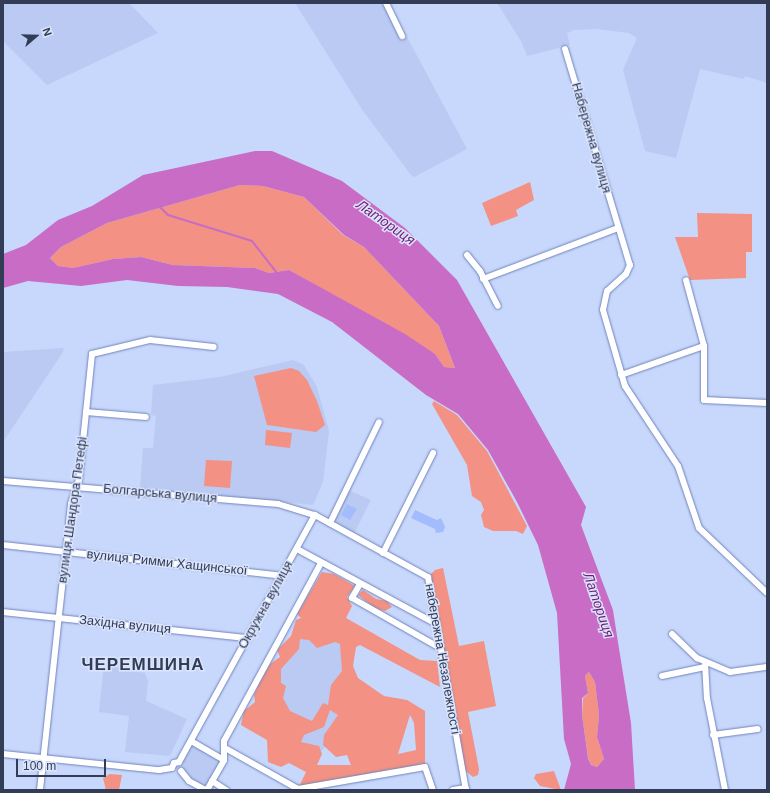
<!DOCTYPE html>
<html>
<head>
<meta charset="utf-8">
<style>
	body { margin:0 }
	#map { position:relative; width:770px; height:793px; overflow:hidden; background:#c8d7fc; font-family:Helvetica,sans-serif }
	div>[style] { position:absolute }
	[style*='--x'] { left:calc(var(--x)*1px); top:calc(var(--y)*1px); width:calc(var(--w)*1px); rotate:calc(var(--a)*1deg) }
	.built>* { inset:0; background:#bacaf3 }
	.green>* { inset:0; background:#f29184 }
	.water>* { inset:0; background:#c86cc5 }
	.stream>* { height:2px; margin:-1px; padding:0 1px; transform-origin:1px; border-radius:1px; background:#c86cc5 }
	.building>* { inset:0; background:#a3bcfd }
	.roads { filter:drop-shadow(0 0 1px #6f84bc) drop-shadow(0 0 1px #6f84bc) }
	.minor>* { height:6px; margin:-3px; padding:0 3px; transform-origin:3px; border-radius:3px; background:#fff }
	span { translate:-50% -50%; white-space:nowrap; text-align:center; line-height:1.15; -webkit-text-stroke:3px #dae4fd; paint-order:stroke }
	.street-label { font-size:13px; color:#333c55 }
	.water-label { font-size:14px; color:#711d70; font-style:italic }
	.district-label { font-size:17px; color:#333c55; font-weight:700; letter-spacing:1px }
	.frame { position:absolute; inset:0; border:4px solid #333c55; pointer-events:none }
	.north { position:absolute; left:16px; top:16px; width:40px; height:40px; -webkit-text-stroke:3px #dae4fd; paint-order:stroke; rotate:70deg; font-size:11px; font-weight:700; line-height:16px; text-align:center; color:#333c55 }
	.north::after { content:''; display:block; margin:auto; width:14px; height:18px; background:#333c55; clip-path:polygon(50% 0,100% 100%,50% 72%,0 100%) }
	.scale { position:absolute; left:16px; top:759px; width:90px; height:18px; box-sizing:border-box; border:2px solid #333c55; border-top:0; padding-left:5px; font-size:12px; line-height:14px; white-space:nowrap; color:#333c55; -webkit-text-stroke:3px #dae4fd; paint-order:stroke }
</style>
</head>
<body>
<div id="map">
	<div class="built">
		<i style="clip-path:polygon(3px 3px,129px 3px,158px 33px,47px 85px,3px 41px)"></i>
		<i style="clip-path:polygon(295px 3px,386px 3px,402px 36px,406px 35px,467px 149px,414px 177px,411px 175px,363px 111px)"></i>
		<i style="clip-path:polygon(497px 3px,767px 3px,767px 83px,745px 76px,744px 79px,700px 69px,676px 158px,645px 151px,623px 70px,637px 38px,629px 33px,596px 29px,574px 30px,567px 33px,570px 45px,527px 56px,521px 41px)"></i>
		<i style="clip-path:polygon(64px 348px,63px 352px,3px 442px,3px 352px)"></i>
		<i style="clip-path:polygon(293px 360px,304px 365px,317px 387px,329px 431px,323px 482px,313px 505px,140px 488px,143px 448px,153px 448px,156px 416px,151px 415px,153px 385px,220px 377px)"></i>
		<i style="clip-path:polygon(348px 490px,371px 500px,354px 534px,333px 521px)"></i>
		<i style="clip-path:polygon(301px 624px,340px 644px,358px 710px,310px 764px,245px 727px)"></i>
		<i style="clip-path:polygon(104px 665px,145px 673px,148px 681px,146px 701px,187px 719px,170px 756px,125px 752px,129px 716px,99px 712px)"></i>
		<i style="clip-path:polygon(192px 743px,222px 760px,206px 789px,190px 780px,183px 771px,181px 762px)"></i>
	</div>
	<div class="green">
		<i style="clip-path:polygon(530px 182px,534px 200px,516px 210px,518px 216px,491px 226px,482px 203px)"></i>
		<i style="clip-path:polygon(240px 185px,263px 186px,304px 197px,343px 235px,364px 247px,439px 326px,455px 368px,444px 367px,435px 354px,289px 270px,269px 273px,255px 268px,173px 265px,141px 257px,113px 259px,73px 268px,58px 266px,50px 258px,61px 247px,107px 223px)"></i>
		<i style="clip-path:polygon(697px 213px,752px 214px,752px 252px,746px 252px,746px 278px,690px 280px,675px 237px,698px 237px)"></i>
		<i style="clip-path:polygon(291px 368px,299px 371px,307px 380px,317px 401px,325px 425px,316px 432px,267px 425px,254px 376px)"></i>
		<i style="clip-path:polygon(434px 401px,457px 415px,487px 451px,527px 526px,523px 534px,516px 531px,493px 531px,484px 527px,481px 515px,484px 510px,481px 502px,472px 496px,467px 465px,432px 404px)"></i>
		<i style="clip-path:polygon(266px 430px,292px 433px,290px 448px,265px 445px)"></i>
		<i style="clip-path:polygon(206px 460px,232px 461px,230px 488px,204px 486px)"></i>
		<i style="clip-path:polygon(443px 568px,459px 646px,484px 641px,496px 706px,468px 712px,479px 769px,478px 775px,473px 777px,462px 768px,428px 577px,435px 570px)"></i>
		<i style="clip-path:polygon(evenodd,322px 572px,334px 574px,355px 586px,347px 597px,352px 606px,346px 618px,420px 660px,437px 661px,440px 687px,360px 645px,356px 647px,353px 666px,358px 678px,384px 696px,407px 700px,425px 711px,425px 767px,298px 789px,306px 772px,289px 763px,281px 767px,268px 762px,267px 740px,241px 725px,244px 711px,255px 702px,254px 695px,262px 677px,270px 664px,280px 657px,277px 650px,291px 636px,296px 620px,301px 618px,297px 614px,322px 572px,300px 639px,309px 640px,317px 648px,335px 642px,340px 644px,342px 671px,331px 685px,328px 705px,323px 703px,312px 721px,290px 711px,283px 698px,286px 686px,281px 683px,281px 669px,299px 649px,300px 639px,322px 572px,330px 710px,338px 715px,324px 735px,323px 745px,336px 757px,347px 755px,351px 765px,317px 765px,322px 754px,319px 746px,301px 742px,304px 735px,324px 727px,330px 710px,322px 572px,410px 715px,414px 723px,416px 750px,398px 754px,410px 715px)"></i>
		<i style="clip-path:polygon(363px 590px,376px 599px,387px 601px,392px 607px,385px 611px,376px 609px,358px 595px)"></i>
		<i style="clip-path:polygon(589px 672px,595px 682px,599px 715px,597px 737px,604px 759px,597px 767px,591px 765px,588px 757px,582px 715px,583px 698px,588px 693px,585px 676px)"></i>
		<i style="clip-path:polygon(554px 771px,561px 790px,540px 786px,534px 778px,536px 774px)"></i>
		<i style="clip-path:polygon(110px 774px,122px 775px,119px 790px,106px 790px,103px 778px)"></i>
	</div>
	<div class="water">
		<i style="clip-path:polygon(evenodd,255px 151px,272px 151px,342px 181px,405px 228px,457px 280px,586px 507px,581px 525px,613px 610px,617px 636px,631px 723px,635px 790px,564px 790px,571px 764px,564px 739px,557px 613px,538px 545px,517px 502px,488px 450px,458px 414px,426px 395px,332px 322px,278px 294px,227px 287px,178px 286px,127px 280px,81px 286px,28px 281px,3px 288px,3px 254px,26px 245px,58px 220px,92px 206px,143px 175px,255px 151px,240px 185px,263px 186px,304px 197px,344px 235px,364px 247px,439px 326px,455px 368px,444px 367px,435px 354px,405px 334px,289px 270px,269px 273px,255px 268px,173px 265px,141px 257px,113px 259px,73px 268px,58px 266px,50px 258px,61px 247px,107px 223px,240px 185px,255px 151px,589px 672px,595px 682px,599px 715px,597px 737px,604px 759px,597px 767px,591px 765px,588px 758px,582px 715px,582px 698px,588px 693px,585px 676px,589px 672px)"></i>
	</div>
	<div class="stream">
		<i style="--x:159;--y:206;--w:13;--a:45"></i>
		<i style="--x:168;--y:215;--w:88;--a:17.2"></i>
		<i style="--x:252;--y:241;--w:41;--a:52"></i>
	</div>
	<div class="building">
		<i style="clip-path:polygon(347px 504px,357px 509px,350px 520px,341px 515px)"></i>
		<i style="clip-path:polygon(415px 510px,437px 520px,441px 518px,445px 527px,443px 532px,436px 533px,435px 529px,411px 518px)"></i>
	</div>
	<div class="roads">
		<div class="minor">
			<i style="--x:386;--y:3;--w:37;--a:64"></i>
			<i style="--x:565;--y:49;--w:226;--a:73.3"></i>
			<i style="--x:630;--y:265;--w:10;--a:114"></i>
			<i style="--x:626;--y:274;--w:25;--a:138"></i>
			<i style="--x:607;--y:291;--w:19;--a:102"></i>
			<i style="--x:603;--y:310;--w:79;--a:73.9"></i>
			<i style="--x:625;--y:386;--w:96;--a:56.5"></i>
			<i style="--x:678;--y:466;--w:65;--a:71.3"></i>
			<i style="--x:699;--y:528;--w:94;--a:43.7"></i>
			<i style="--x:467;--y:255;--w:21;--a:51"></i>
			<i style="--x:480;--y:271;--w:39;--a:63"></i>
			<i style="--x:483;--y:279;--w:144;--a:-20.7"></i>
			<i style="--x:704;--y:346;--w:54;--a:90"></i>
			<i style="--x:704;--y:400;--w:63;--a:2.7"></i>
			<i style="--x:621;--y:375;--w:88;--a:-19.3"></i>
			<i style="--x:704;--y:346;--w:68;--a:-105.3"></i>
			<i style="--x:86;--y:412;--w:60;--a:4.8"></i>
			<i style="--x:3;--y:481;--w:276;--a:4.8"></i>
			<i style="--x:278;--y:504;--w:39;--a:17"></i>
			<i style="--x:330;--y:523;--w:112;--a:-64.1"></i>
			<i style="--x:3;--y:545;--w:281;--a:6.3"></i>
			<i style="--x:297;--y:549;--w:158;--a:28.3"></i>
			<i style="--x:383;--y:553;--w:112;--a:-63.4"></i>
			<i style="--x:360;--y:584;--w:16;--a:120"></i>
			<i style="--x:352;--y:598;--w:101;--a:29.6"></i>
			<i style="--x:3;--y:612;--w:246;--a:6.1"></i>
			<i style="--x:672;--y:634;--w:35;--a:44"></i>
			<i style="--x:697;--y:658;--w:36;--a:23"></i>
			<i style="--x:730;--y:672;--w:37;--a:-8"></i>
			<i style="--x:705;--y:662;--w:36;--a:87"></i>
			<i style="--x:707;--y:698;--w:94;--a:78.9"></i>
			<i style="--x:662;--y:676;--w:44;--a:-11.8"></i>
			<i style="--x:713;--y:735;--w:45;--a:-7.6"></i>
			<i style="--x:191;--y:741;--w:38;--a:30"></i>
			<i style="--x:224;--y:760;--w:19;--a:-90"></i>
			<i style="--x:224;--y:741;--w:203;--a:-61.4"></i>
			<i style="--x:225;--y:748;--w:84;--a:29.3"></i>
			<i style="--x:298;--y:789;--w:129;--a:-9.8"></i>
			<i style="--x:425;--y:767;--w:24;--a:71"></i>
			<i style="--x:3;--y:754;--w:157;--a:5.9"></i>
			<i style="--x:159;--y:770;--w:13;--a:-9"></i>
			<i style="--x:172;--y:768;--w:5;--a:-68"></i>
			<i style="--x:174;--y:763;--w:5;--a:-11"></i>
			<i style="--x:179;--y:762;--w:282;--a:-61.2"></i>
			<i style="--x:315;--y:515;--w:129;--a:28.8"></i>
			<i style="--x:428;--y:577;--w:216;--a:79.9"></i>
			<i style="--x:181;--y:771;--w:13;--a:51"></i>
			<i style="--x:189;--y:781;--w:18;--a:29"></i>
			<i style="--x:212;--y:781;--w:17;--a:33"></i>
			<i style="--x:40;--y:790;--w:288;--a:-83.8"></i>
			<i style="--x:71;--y:504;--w:25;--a:-72"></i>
			<i style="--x:79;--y:480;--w:127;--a:-84.1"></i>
			<i style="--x:92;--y:354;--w:60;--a:-13.6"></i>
			<i style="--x:150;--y:340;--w:64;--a:6.2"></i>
			<i style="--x:207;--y:790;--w:34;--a:-60"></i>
			<i style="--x:453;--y:790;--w:13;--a:-9"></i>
		</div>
	</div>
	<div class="street-label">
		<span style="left:591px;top:138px;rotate:74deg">Набережна вулиця</span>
		<span style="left:160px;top:494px;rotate:5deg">Болгарська вулиця</span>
		<span style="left:73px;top:510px;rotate:-82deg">вулиця Шандора Петефі</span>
		<span style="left:167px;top:563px;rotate:6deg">вулиця Римми Хащинської</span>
		<span style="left:266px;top:605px;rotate:-61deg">Окружна вулиця</span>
		<span style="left:125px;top:625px;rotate:6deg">Західна вулиця</span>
		<span style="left:442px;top:659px;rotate:80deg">набережна Незалежності</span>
	</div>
	<div class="water-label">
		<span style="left:386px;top:222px;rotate:35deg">Латориця</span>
		<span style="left:599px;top:605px;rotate:71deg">Латориця</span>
	</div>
	<div class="district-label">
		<span style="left:143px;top:665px">ЧЕРЕМШИНА</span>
	</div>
	<div class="frame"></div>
	<div class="north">N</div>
	<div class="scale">100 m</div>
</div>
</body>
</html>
